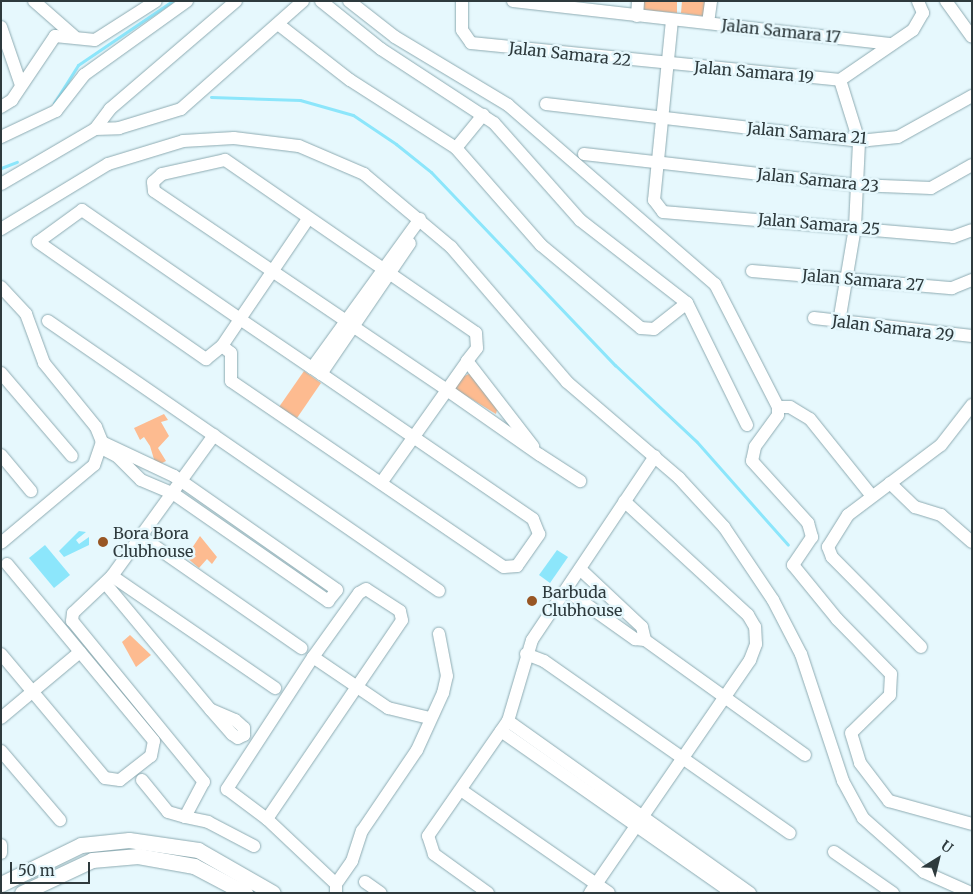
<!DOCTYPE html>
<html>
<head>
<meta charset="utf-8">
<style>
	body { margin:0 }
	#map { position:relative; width:973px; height:894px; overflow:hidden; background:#e6f8fd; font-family:Merriweather,serif }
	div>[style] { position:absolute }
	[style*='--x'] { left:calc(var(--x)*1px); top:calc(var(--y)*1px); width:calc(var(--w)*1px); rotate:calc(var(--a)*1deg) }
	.green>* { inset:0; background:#fdbb90 }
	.water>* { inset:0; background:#8ce6fb }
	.stream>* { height:3px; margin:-1.5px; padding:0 1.5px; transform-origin:1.5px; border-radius:1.5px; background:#8ce6fb }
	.roads { filter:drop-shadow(0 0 1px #8eabb2) drop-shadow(0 0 1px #8eabb2) }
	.minor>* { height:12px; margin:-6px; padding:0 6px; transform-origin:6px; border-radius:6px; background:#fff }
	.major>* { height:15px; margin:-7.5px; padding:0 7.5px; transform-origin:7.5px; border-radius:7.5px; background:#fff }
	.dots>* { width:14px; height:14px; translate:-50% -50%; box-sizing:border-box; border:2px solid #e6f8fd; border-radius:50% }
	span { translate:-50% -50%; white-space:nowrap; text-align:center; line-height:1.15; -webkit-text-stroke:5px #e6f8fd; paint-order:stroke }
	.street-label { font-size:16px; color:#2e3a3d }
	.poi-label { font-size:16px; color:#2e3a3d }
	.left { translate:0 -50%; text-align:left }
	.frame { position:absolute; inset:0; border:2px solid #2e3a3d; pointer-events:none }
	.north { position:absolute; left:913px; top:834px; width:50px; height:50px; -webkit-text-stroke:4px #e6f8fd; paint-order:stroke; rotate:36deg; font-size:14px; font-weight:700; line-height:20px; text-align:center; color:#2e3a3d }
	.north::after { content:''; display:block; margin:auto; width:18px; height:22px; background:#2e3a3d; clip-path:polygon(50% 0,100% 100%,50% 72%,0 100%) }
	.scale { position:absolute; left:10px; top:862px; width:80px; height:22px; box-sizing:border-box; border:2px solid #2e3a3d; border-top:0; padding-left:6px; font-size:15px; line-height:18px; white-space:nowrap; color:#2e3a3d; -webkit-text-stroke:4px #e6f8fd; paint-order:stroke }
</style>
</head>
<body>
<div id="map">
	<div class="green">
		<i style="clip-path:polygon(644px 1px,677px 1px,677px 13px,643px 10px)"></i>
		<i style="clip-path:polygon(682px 1px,710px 1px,709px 17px,681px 13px)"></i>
		<i style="clip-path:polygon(304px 371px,321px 383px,297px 418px,279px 407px)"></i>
		<i style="clip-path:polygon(471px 373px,497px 410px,496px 414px,455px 389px,462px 377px)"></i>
		<i style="clip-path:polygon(164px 414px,168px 420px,161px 422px,169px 436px,158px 448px,166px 461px,156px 466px,150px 446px,144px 437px,140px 440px,134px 428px)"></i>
		<i style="clip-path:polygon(200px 536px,217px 557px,212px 564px,207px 559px,199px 568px,186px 557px)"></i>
		<i style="clip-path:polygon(130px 635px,151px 655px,136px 667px,122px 642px)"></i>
	</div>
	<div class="water">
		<i style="clip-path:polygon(79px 531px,86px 532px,76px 540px,79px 544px,89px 537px,89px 545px,64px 557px,59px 551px)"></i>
		<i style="clip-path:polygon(45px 545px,70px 575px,54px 588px,29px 558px)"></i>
		<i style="clip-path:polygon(557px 550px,568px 557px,550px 583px,539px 575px)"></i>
	</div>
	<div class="stream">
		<i style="--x:211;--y:97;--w:89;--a:1.9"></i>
		<i style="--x:300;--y:100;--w:55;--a:15.8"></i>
		<i style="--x:353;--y:115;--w:52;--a:34"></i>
		<i style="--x:396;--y:144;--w:45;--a:38.7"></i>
		<i style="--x:431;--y:172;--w:267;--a:46.4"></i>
		<i style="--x:615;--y:365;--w:112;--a:43.2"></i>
		<i style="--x:697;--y:442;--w:137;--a:48.5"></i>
		<i style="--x:54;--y:103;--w:45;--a:-57.7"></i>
		<i style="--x:78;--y:65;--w:114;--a:-34.2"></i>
		<i style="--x:1;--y:168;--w:17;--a:-21"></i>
	</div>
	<div class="roads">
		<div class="minor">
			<i style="--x:34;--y:1;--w:53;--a:41.2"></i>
			<i style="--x:321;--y:1;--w:77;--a:38.7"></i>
			<i style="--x:381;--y:49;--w:135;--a:33.2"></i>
			<i style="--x:494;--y:123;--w:130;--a:48.4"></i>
			<i style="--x:580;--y:220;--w:135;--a:37.8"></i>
			<i style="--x:687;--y:303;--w:136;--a:63.8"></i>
			<i style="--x:349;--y:1;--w:58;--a:38"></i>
			<i style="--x:395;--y:37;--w:132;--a:31"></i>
			<i style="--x:508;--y:105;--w:274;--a:40.9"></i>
			<i style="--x:715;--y:284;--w:138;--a:62.9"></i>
			<i style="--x:778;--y:407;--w:8;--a:90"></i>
			<i style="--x:778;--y:415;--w:39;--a:126"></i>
			<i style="--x:755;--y:447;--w:14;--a:102"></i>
			<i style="--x:752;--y:461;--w:84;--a:47.9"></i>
			<i style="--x:808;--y:523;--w:15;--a:74"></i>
			<i style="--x:812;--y:537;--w:34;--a:124"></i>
			<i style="--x:793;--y:565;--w:70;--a:50.8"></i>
			<i style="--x:837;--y:619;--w:77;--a:45.5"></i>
			<i style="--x:891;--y:674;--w:21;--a:93"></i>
			<i style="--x:890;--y:695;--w:54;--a:135.7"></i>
			<i style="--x:851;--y:733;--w:31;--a:73"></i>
			<i style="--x:860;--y:763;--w:48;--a:52.7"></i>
			<i style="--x:889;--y:801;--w:86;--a:15.5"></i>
			<i style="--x:462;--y:1;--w:29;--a:90"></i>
			<i style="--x:462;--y:30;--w:16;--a:55"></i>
			<i style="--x:471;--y:43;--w:371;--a:5.7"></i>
			<i style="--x:513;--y:1;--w:379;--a:6.5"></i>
			<i style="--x:946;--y:1;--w:44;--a:54.2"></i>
			<i style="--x:637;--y:16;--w:15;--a:-86"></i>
			<i style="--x:672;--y:20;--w:181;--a:95.7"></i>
			<i style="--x:654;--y:200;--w:15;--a:53"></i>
			<i style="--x:663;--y:212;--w:291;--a:4.9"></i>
			<i style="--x:953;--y:237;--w:20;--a:-20"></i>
			<i style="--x:708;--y:23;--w:22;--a:-82"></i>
			<i style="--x:278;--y:24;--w:91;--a:37.9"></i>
			<i style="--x:350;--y:80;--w:126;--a:32.7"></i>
			<i style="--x:456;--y:148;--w:129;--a:48.8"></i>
			<i style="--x:541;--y:245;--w:130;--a:39.7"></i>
			<i style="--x:641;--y:328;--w:13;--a:4"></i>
			<i style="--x:654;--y:329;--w:42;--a:-38.2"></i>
			<i style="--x:1;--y:27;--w:61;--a:71"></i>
			<i style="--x:546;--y:104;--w:315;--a:6.7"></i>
			<i style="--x:859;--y:141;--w:39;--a:-6"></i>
			<i style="--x:898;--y:137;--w:85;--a:-29"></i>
			<i style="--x:1;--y:107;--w:13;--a:-32"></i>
			<i style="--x:12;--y:100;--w:77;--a:-56.1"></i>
			<i style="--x:55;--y:36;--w:40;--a:5.7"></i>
			<i style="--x:95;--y:40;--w:72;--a:-32.6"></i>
			<i style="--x:95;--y:129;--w:24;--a:-2"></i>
			<i style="--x:119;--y:128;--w:65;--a:-17"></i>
			<i style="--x:181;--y:109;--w:163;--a:-41.5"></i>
			<i style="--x:1;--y:137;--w:61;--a:-25.3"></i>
			<i style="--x:56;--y:111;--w:46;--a:-52.1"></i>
			<i style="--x:84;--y:75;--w:127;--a:-35.7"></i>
			<i style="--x:456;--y:148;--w:43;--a:-50.7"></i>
			<i style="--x:584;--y:154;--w:275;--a:6.5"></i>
			<i style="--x:857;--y:185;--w:74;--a:2.3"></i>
			<i style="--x:931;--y:188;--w:47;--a:-29.3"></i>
			<i style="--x:1;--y:184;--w:109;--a:-30.3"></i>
			<i style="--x:95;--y:129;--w:25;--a:-53"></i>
			<i style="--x:110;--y:109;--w:166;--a:-40.6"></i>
			<i style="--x:1;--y:229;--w:125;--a:-31.3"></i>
			<i style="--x:108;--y:164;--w:78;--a:-17"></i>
			<i style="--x:183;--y:141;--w:51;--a:-3.4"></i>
			<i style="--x:234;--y:138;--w:65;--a:7"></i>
			<i style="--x:299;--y:146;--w:71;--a:23.3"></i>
			<i style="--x:364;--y:174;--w:114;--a:40"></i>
			<i style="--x:451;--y:247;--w:178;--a:49.3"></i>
			<i style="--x:567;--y:382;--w:148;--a:40.6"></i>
			<i style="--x:679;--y:478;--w:67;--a:47.4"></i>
			<i style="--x:724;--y:527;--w:88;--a:56.1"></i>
			<i style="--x:773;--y:600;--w:61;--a:62.6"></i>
			<i style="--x:801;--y:654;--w:134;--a:71.7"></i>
			<i style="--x:843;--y:781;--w:42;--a:61.6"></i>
			<i style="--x:863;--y:818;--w:81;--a:41.5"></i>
			<i style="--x:924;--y:872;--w:51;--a:24.1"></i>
			<i style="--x:752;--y:271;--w:201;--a:4.9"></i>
			<i style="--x:952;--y:288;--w:22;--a:-22"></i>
			<i style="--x:1;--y:287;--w:37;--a:47"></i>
			<i style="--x:26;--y:314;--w:52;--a:69.8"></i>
			<i style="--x:44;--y:363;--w:82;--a:50.9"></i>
			<i style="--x:96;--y:427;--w:16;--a:68"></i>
			<i style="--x:102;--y:442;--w:24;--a:109"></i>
			<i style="--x:94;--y:465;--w:121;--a:140"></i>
			<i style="--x:814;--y:318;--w:159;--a:6.5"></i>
			<i style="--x:48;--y:321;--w:475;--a:34.6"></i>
			<i style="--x:839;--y:322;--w:96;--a:-80.4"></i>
			<i style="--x:855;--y:227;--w:86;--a:-87.3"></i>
			<i style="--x:859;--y:141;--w:64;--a:-107.3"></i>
			<i style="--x:840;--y:80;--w:88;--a:-34.4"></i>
			<i style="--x:913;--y:30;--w:20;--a:-60"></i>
			<i style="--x:923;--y:13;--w:13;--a:-113"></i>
			<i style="--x:222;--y:346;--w:11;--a:38"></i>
			<i style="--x:231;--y:353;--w:28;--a:90"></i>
			<i style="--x:231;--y:381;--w:330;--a:34.3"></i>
			<i style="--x:504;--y:567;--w:13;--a:-4"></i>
			<i style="--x:517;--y:566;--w:39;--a:-55"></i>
			<i style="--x:539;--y:534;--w:16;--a:-112"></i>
			<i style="--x:533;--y:519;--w:257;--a:-145.6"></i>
			<i style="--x:321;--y:374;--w:11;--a:-146"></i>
			<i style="--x:312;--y:368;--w:87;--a:-145.8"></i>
			<i style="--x:240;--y:319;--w:192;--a:-145.4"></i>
			<i style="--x:82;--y:210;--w:54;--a:144"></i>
			<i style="--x:38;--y:242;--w:205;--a:34.9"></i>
			<i style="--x:206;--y:359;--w:21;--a:-39"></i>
			<i style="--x:222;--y:346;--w:32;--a:-56"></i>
			<i style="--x:240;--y:319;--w:121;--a:-55.8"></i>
			<i style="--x:467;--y:361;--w:108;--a:52.2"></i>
			<i style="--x:312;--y:368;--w:184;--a:-54.1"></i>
			<i style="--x:1;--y:373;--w:109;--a:49.5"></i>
			<i style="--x:321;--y:374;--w:158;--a:-55.8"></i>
			<i style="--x:778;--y:407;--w:12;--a:0"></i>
			<i style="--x:790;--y:407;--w:23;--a:31"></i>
			<i style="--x:810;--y:419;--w:99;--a:51.2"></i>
			<i style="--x:101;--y:448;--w:18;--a:27"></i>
			<i style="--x:117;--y:456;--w:34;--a:45"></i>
			<i style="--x:141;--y:480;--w:36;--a:23"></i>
			<i style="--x:174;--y:494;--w:188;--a:34.8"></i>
			<i style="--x:328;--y:601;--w:14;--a:-51"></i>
			<i style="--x:337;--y:590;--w:199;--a:-145"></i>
			<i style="--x:174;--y:476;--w:80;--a:-154.7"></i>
			<i style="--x:1;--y:455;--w:47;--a:50.2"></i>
			<i style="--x:381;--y:483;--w:114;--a:-54.6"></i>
			<i style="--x:447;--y:390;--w:35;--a:-55"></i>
			<i style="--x:467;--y:361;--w:16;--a:-52"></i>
			<i style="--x:477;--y:348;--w:15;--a:-94"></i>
			<i style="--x:476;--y:333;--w:305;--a:-145.4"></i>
			<i style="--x:225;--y:160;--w:65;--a:167.5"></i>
			<i style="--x:162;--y:174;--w:12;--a:138"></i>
			<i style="--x:153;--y:182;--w:9;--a:84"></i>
			<i style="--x:154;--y:191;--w:232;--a:34.1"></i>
			<i style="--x:346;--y:321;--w:10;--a:37"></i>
			<i style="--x:354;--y:327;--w:112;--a:34.1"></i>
			<i style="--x:447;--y:390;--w:113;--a:35"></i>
			<i style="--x:540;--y:455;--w:48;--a:33"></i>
			<i style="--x:890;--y:483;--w:35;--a:44"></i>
			<i style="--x:915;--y:507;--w:27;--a:17"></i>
			<i style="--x:941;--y:515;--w:41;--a:41.1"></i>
			<i style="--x:143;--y:538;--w:193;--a:34.8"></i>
			<i style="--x:580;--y:569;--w:85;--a:43.1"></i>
			<i style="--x:642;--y:627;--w:13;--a:77"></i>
			<i style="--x:112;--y:576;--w:198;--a:34.5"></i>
			<i style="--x:105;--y:583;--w:165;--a:50.2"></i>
			<i style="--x:211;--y:710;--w:32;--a:49"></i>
			<i style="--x:232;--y:734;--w:7;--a:34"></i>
			<i style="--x:238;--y:738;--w:7;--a:-27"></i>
			<i style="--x:244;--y:735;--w:7;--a:-90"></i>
			<i style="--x:244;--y:728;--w:12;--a:-138"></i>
			<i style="--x:235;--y:720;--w:26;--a:-157"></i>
			<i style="--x:566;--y:590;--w:85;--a:35.4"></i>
			<i style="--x:635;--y:639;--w:10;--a:6"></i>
			<i style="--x:645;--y:640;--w:197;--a:35.7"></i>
			<i style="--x:921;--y:647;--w:127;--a:-134.7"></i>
			<i style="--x:832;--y:557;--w:11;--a:-112"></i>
			<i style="--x:828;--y:547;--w:38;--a:-58"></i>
			<i style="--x:848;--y:515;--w:116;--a:-37"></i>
			<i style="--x:941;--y:445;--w:51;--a:-52.2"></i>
			<i style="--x:1;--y:654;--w:162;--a:50"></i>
			<i style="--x:105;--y:778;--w:15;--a:8"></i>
			<i style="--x:120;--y:780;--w:39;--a:-38"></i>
			<i style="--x:151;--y:756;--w:15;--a:-79"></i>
			<i style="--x:154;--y:741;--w:230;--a:-129.7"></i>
			<i style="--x:526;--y:654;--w:19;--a:21"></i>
			<i style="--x:544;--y:661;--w:300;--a:35"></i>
			<i style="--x:313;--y:657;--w:91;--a:34.2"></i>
			<i style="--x:388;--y:708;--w:42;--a:13.7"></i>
			<i style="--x:1;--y:718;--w:103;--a:-39.9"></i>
			<i style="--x:508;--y:721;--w:297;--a:35.4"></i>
			<i style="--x:501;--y:731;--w:282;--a:35"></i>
			<i style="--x:1;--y:751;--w:91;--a:49.5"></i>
			<i style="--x:142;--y:780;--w:41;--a:50.9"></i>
			<i style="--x:168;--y:812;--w:18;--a:16"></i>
			<i style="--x:185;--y:817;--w:40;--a:-62"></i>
			<i style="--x:204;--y:782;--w:208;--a:-129.3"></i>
			<i style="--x:72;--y:621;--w:8;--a:-83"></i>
			<i style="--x:73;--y:613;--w:54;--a:-43.5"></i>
			<i style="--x:112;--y:576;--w:174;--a:-54.1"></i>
			<i style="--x:461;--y:790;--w:180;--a:34.8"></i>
			<i style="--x:185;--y:817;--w:24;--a:12"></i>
			<i style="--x:208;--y:822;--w:52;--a:27.6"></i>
			<i style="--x:267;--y:819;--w:240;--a:-55.8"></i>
			<i style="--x:402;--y:620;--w:9;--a:-103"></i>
			<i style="--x:400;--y:611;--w:40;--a:-147.1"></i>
			<i style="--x:366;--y:589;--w:8;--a:150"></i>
			<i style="--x:359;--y:593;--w:79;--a:125.7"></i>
			<i style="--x:313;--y:657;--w:158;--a:123.1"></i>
			<i style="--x:227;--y:789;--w:50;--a:36.9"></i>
			<i style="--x:267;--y:819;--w:95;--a:43.3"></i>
			<i style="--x:336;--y:884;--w:9;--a:90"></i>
			<i style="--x:1;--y:845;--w:8;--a:90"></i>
			<i style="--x:834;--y:852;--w:72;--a:34.8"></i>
			<i style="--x:365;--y:882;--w:19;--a:35"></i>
			<i style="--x:336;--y:884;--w:28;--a:-55"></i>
			<i style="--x:352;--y:861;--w:32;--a:-72"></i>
			<i style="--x:362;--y:831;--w:98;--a:-55.8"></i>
			<i style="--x:417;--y:750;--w:63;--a:-65.5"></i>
			<i style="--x:443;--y:693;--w:17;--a:-77"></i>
			<i style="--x:447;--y:676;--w:43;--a:-100.8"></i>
			<i style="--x:488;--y:893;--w:67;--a:-144.2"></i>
			<i style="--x:434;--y:854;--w:19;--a:-108"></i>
			<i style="--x:428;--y:836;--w:140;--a:-55.2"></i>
			<i style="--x:508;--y:721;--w:84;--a:-73.5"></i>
			<i style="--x:532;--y:640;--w:221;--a:-56.2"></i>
			<i style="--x:590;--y:893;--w:283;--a:-55.5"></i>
			<i style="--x:750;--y:660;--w:17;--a:-69"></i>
			<i style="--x:756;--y:644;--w:17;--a:-93"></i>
			<i style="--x:755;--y:627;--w:14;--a:-120"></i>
			<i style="--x:748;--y:615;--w:168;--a:-137.4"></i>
		</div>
		<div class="major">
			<i style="--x:1;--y:884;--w:89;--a:-26"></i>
			<i style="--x:81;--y:845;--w:48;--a:-5.9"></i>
			<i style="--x:129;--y:840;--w:70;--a:8.2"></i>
			<i style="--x:198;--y:850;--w:86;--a:29.8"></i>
			<i style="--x:22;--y:893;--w:77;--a:-25.2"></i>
			<i style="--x:92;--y:860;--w:46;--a:-5"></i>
			<i style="--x:138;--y:856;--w:57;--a:10.1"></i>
			<i style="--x:194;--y:866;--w:58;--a:27.9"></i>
		</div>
	</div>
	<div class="dots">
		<i style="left:103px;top:542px;background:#985624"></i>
		<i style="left:532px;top:601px;background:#985624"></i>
	</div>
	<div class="street-label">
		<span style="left:781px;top:31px;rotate:6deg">Jalan Samara 17</span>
		<span style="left:570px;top:54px;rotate:6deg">Jalan Samara 22</span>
		<span style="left:754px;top:72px;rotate:5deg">Jalan Samara 19</span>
		<span style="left:807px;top:133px;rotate:5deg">Jalan Samara 21</span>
		<span style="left:818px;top:180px;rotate:6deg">Jalan Samara 23</span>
		<span style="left:819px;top:224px;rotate:5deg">Jalan Samara 25</span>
		<span style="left:863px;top:280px;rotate:5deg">Jalan Samara 27</span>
		<span style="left:893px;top:328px;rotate:7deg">Jalan Samara 29</span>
	</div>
	<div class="poi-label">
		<span class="left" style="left:113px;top:542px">Bora Bora<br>Clubhouse</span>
		<span class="left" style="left:542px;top:601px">Barbuda<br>Clubhouse</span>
	</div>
	<div class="frame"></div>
	<div class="north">U</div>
	<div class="scale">50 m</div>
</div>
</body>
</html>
